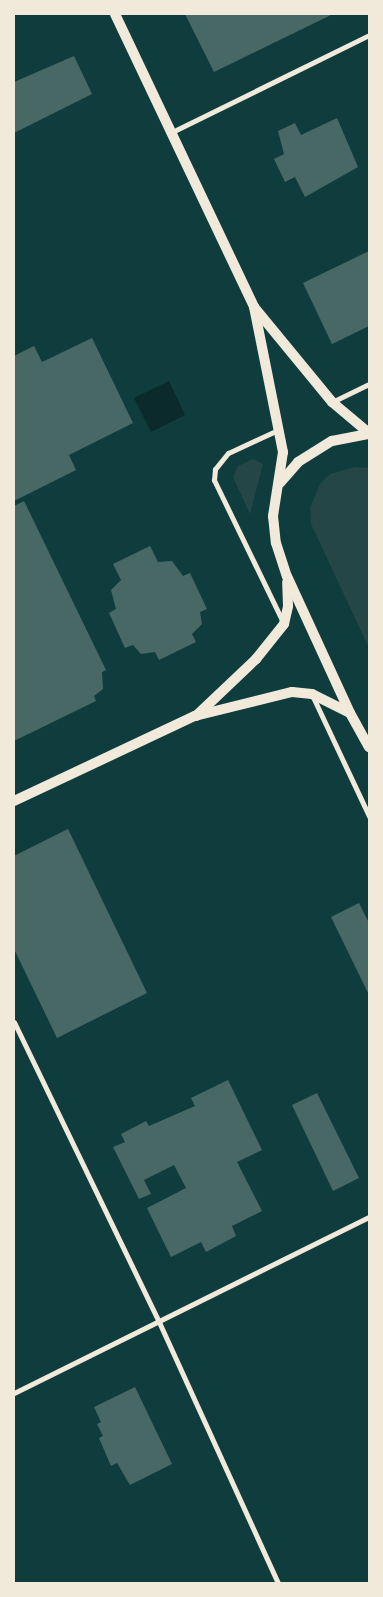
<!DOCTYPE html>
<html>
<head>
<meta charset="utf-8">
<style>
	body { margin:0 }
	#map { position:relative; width:383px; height:1597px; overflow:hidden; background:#0f3d3e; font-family:Commissioner,sans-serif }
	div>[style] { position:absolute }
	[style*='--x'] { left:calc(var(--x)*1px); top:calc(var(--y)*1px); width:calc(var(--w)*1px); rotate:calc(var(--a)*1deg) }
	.green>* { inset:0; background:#244646 }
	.water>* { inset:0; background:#0a2a2b }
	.building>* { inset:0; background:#486865 }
	.minor>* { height:5px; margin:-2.5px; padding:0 2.5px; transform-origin:2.5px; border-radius:2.5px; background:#f1e9da }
	.secondary>* { height:10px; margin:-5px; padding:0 5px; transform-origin:5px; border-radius:5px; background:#f1e9da }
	span { translate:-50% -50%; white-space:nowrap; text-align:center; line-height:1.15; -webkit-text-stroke:5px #f1e9da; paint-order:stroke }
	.frame { position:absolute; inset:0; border:15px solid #f1e9da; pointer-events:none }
</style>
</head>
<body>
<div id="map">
	<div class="green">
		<i style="clip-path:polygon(253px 459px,263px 464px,250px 514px,233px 477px,238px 466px)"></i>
		<i style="clip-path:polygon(355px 467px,369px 468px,369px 648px,311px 524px,310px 508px,320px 484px,330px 474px)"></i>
	</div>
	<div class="water">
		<i style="clip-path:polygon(169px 381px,185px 415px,151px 432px,134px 398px)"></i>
	</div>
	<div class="building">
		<i style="clip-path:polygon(185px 14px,333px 14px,214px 72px)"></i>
		<i style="clip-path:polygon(74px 56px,92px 94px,14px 133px,14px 82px)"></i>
		<i style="clip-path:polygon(337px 118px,358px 167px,305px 197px,295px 177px,285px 182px,274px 159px,284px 154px,278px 131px,295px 123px,301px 135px)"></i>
		<i style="clip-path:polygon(369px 251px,369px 326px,332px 344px,303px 283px)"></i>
		<i style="clip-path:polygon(92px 338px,133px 423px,69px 455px,76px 470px,14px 501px,14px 356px,34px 346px,42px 362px)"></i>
		<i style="clip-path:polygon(24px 501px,106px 670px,102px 672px,103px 689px,94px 696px,96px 701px,14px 741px,14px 506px)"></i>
		<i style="clip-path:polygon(150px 546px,158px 562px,172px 561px,183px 576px,190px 573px,207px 609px,200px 612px,202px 624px,192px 634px,196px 642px,159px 660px,155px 652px,141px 654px,133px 645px,125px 648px,109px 613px,116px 609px,111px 590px,121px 580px,113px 564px)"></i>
		<i style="clip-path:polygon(68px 829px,147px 993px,57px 1038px,14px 949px,14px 856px)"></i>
		<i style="clip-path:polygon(359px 903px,369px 923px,369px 995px,331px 917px)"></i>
		<i style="clip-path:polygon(228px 1080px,262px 1150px,237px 1162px,262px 1211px,232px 1226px,236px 1236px,206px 1252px,201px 1242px,171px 1257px,147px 1208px,186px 1188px,174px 1165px,144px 1180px,151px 1194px,139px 1199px,113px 1147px,125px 1142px,121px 1134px,146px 1121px,149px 1126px,195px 1106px,191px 1098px)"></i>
		<i style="clip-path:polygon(317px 1093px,359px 1178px,333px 1191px,292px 1105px)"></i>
		<i style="clip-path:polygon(135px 1387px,172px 1464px,130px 1485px,117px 1463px,111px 1466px,99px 1438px,103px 1436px,97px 1424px,101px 1422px,94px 1407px)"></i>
	</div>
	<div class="minor">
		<i style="--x:172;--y:132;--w:220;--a:-26.2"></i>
		<i style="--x:332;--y:402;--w:41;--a:-25.9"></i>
		<i style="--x:280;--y:429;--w:57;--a:155.2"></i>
		<i style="--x:228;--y:453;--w:21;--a:129"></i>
		<i style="--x:215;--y:469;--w:11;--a:95"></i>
		<i style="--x:214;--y:480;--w:158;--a:64.1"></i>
		<i style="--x:313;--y:697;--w:132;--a:64.8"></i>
		<i style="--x:14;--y:1022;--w:333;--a:64.2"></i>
		<i style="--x:159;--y:1322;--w:287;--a:65.5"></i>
		<i style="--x:14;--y:1393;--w:396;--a:-26.4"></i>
	</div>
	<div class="secondary">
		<i style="--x:115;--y:14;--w:324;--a:64.6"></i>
		<i style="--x:254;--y:307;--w:148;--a:78.7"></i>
		<i style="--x:283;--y:452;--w:65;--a:98.9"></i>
		<i style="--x:273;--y:516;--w:27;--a:84"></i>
		<i style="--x:276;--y:543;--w:35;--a:72"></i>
		<i style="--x:287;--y:576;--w:151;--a:65.3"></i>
		<i style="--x:350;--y:713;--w:39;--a:61"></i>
		<i style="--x:254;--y:307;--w:123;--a:50.6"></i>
		<i style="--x:332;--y:402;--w:48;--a:40"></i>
		<i style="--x:280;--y:483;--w:28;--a:-49"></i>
		<i style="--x:298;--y:462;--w:40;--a:-32"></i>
		<i style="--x:332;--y:441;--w:38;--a:-11"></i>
		<i style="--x:196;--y:716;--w:83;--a:-43.5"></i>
		<i style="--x:256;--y:659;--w:45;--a:-51.3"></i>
		<i style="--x:284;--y:624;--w:18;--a:-77"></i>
		<i style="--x:288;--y:606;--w:24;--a:-92"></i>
		<i style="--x:14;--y:801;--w:200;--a:-25.2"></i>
		<i style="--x:195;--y:716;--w:100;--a:-13.9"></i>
		<i style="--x:292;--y:692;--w:20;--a:6"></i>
		<i style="--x:312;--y:694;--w:42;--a:26.6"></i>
	</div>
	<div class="frame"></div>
</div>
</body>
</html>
